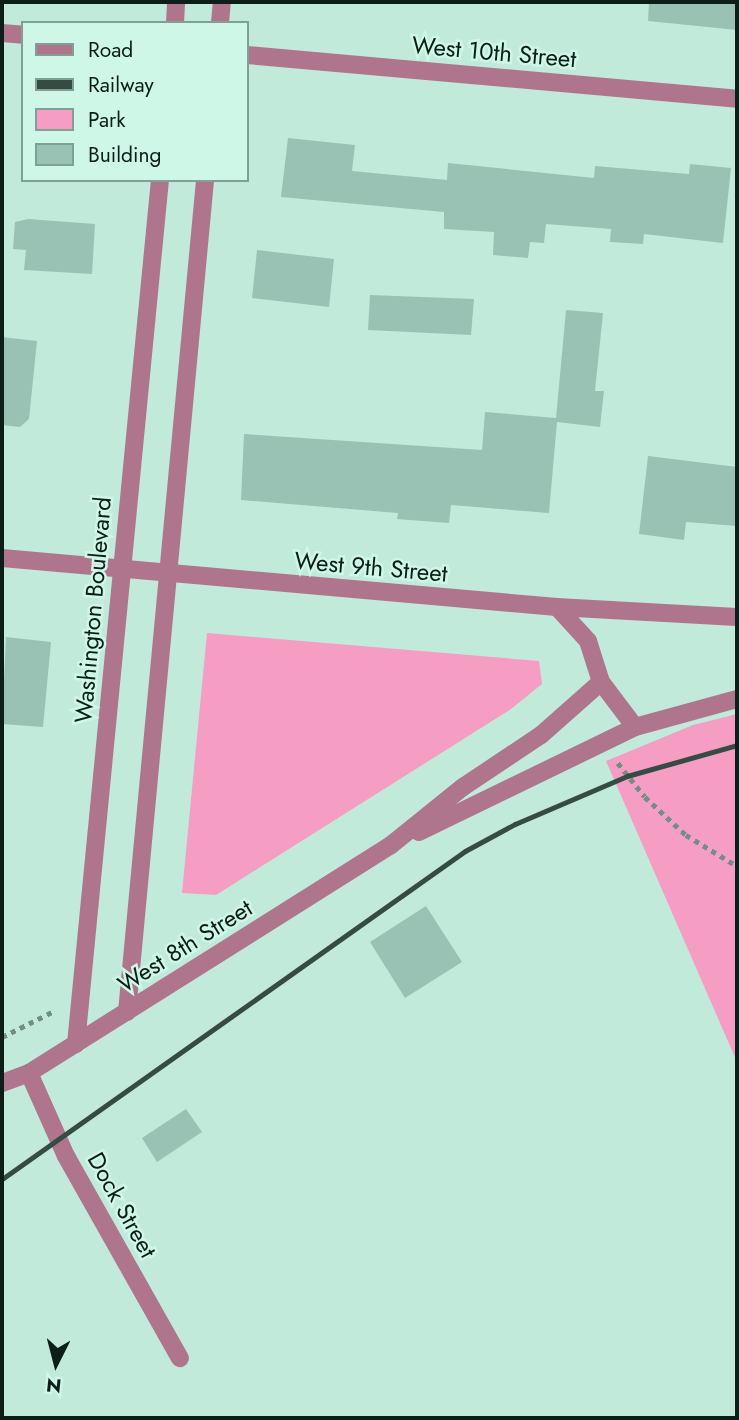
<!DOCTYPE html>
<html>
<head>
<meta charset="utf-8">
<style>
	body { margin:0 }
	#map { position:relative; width:739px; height:1420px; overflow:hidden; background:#c1eadb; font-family:Jost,sans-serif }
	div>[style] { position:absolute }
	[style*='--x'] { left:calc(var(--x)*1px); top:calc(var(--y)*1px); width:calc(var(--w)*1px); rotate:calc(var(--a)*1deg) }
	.green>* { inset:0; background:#f59dc2 }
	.building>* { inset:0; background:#9ac2b4 }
	.path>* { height:4.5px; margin-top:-2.25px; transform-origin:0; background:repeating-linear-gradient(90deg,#718f84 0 5px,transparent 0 10px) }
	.minor>* { height:18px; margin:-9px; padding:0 9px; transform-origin:9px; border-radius:9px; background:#ae758d }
	.tertiary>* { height:18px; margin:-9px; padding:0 9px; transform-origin:9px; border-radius:9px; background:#ae758d }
	.rail>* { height:5px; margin:-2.5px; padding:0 2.5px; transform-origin:2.5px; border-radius:2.5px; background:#354b43 }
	span { translate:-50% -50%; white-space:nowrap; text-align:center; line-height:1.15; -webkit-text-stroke:5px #cef7e8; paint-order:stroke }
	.street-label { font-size:24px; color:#0d1d18 }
	.frame { position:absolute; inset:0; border:4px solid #0d1d18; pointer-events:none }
	.legend { position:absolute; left:21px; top:21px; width:228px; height:161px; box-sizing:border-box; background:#cef7e8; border:2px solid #81a095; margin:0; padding:9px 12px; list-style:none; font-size:21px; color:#0d1d18 }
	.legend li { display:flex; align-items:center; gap:14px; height:35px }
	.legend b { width:35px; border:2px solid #81a095 }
	.north { position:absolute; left:21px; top:1329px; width:70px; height:70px; -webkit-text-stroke:5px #cef7e8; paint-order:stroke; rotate:186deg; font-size:19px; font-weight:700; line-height:28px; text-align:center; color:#0d1d18 }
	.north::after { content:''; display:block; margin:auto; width:24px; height:32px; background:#0d1d18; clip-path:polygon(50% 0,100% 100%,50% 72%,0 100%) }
</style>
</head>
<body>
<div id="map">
	<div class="green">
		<i style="clip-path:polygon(207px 633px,539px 661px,542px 684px,511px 709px,216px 895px,182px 893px)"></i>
		<i style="clip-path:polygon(737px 714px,737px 1062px,606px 761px,693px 725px)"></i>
	</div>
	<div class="building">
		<i style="clip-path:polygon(649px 2px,737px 2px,737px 30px,648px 21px)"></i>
		<i style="clip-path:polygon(288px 138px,355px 145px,352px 171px,447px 180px,448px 163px,594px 178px,595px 166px,689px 174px,690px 164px,731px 168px,723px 243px,644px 234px,643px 244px,610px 242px,611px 229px,546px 224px,544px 243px,530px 242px,528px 258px,493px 255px,494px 232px,444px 229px,444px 212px,281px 197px)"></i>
		<i style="clip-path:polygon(28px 219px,95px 224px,92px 274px,24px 270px,26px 250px,13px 249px,15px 222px)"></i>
		<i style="clip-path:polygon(257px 250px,334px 259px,329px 307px,252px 298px)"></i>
		<i style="clip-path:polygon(370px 295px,474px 299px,471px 335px,368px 330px)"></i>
		<i style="clip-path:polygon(566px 310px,603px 313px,595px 391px,604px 391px,600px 427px,557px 422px,549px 513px,451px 505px,449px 523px,397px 519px,398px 513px,241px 500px,244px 434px,482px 450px,485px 412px,556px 418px)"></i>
		<i style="clip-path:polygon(2px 337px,37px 341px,29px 419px,20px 427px,2px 425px)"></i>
		<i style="clip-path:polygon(648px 456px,737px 467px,737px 526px,686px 522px,684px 540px,639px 534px)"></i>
		<i style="clip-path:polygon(6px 637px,51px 642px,43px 727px,2px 724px)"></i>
		<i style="clip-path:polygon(426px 906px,462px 962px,405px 998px,370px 942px)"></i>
		<i style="clip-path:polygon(186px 1109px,202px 1132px,157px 1162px,142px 1138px)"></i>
	</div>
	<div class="path">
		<i style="--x:618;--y:763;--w:43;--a:51.5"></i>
		<i style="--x:645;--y:797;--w:56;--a:42.8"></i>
		<i style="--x:686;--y:835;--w:60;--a:31.3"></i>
		<i style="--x:2;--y:1037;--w:58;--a:-26.6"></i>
	</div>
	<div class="minor">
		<i style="--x:175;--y:23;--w:21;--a:-87"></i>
		<i style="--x:220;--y:23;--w:21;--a:-85"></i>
		<i style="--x:127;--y:1012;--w:836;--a:-84.64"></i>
		<i style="--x:76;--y:1044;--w:868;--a:-84.45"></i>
		<i style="--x:29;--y:1073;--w:91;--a:66"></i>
		<i style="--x:66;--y:1156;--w:232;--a:60.6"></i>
	</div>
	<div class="tertiary">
		<i style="--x:2;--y:33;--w:21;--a:5"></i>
		<i style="--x:247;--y:55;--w:492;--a:5.1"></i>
		<i style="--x:2;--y:558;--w:557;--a:5.05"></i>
		<i style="--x:557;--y:607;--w:180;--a:3.2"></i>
		<i style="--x:557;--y:607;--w:46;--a:47.6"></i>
		<i style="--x:588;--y:641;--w:43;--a:72.4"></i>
		<i style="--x:601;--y:682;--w:56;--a:52.9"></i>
		<i style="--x:419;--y:832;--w:240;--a:-25.9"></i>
		<i style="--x:635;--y:727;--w:106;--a:-15.4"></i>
		<i style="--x:2;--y:1083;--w:29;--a:-20"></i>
		<i style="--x:29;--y:1073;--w:428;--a:-32.2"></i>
		<i style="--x:391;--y:845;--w:92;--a:-38.9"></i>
		<i style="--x:463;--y:787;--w:94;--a:-33.7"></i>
		<i style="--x:541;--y:735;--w:80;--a:-41.5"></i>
	</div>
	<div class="rail">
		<i style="--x:2;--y:1179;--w:567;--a:-35.31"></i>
		<i style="--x:465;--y:851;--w:57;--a:-28.4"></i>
		<i style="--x:515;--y:824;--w:122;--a:-23.2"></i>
		<i style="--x:627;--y:776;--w:114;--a:-15.7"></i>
	</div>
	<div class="street-label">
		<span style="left:494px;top:52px;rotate:5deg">West 10th Street</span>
		<span style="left:371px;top:567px;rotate:5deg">West 9th Street</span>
		<span style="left:93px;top:610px;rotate:-85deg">Washington Boulevard</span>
		<span style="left:185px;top:946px;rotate:-32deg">West 8th Street</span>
		<span style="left:122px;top:1205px;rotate:61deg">Dock Street</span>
	</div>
	<div class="frame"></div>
	<ul class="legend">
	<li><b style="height:9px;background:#ae758d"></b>Road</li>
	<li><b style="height:9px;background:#354b43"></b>Railway</li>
	<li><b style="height:19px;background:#f59dc2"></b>Park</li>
	<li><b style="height:19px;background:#9ac2b4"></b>Building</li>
	</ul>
	<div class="north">N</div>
</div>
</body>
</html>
